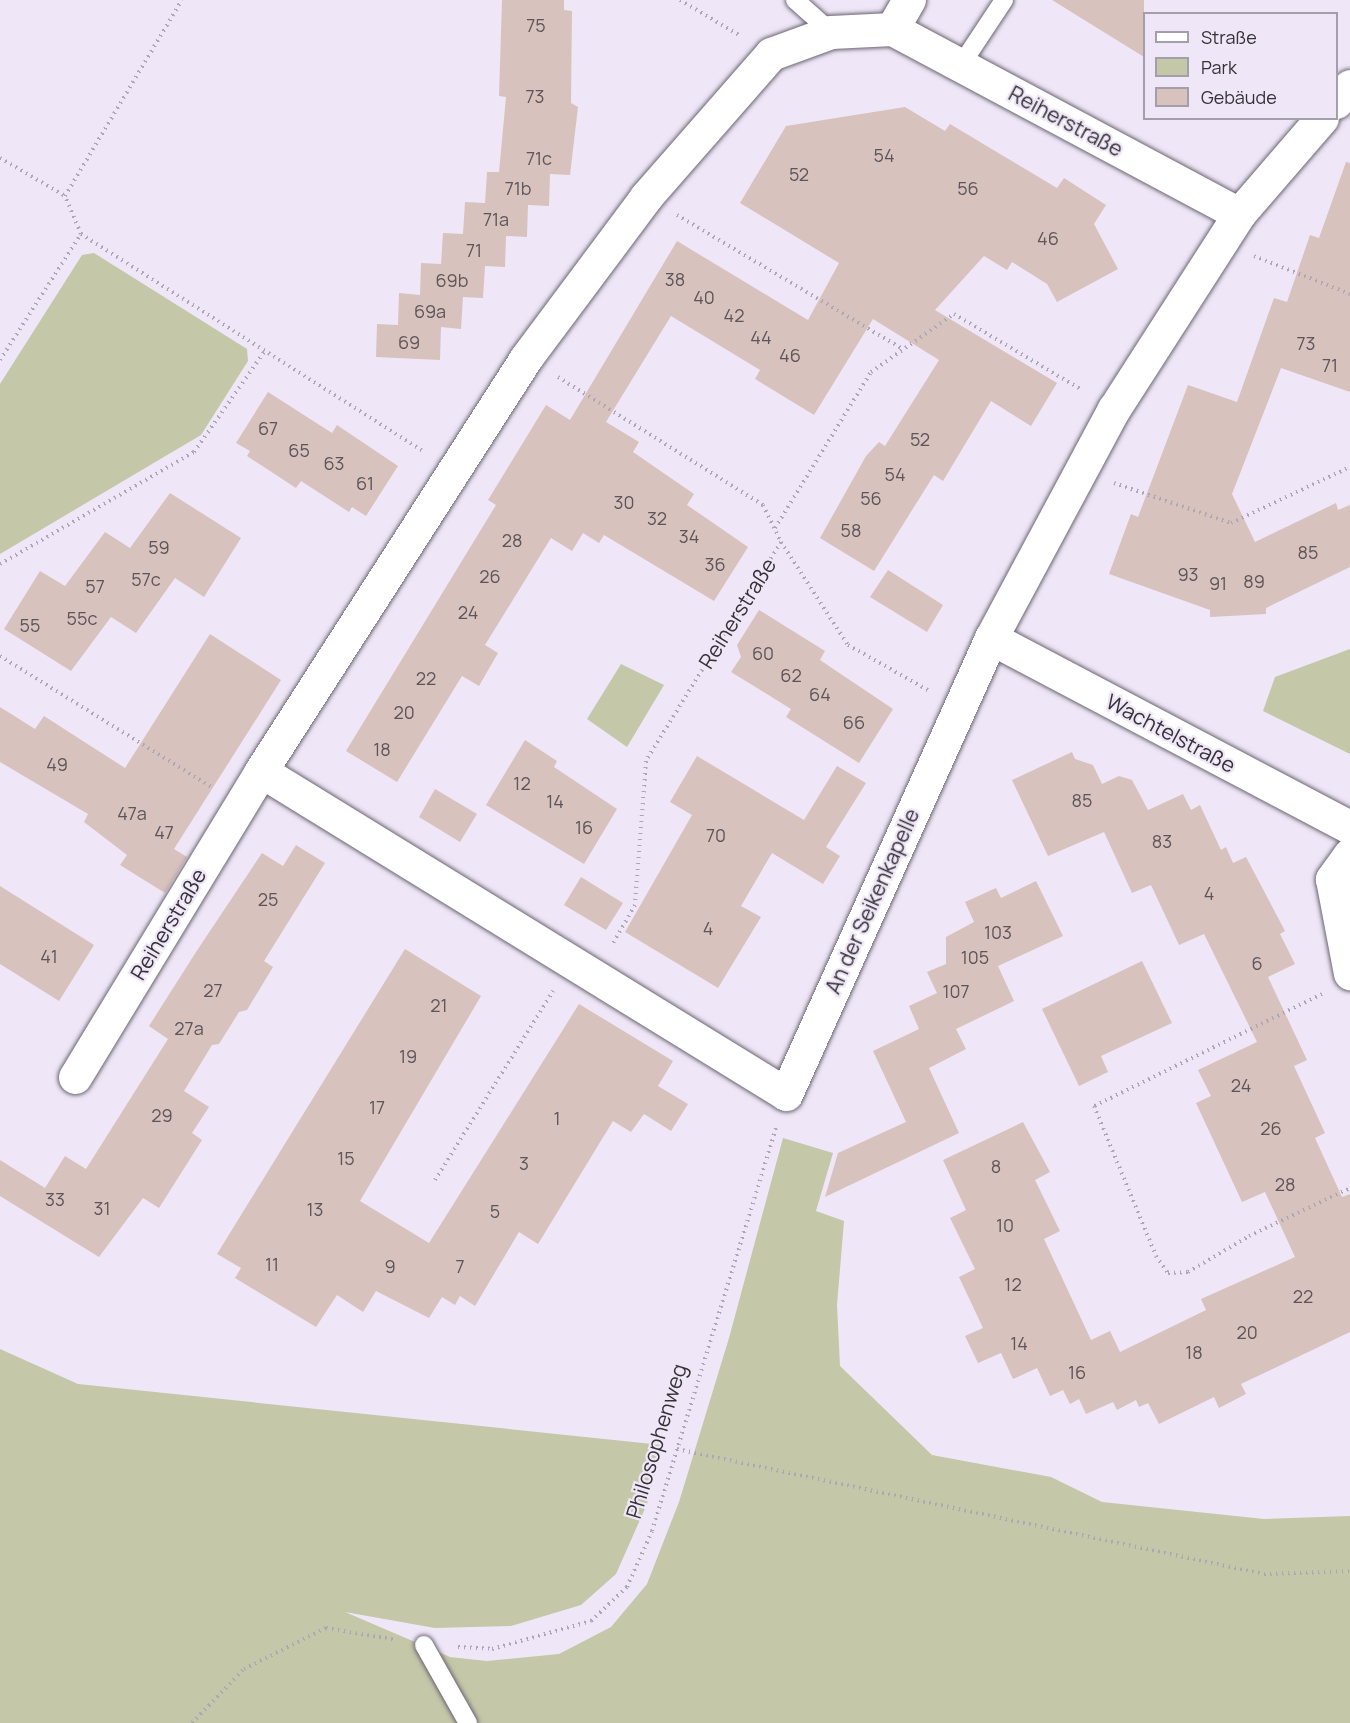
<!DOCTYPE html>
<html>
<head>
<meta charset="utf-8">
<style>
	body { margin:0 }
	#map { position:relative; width:1350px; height:1723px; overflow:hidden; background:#efe7f7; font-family:Manrope,sans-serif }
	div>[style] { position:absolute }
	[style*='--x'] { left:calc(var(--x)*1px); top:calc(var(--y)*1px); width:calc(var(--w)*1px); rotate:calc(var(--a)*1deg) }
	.green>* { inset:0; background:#c4c7a8 }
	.building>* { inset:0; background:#d7c2be }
	.path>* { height:4px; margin-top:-2px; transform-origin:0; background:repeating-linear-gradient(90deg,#ada7b3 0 1.5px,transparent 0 6px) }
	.roads { filter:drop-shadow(0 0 2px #6c6573) drop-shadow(0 0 2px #6c6573) }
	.service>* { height:18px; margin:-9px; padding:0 9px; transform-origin:9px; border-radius:9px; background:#fff }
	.minor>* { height:33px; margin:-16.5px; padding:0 16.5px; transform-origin:16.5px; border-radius:16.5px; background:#fff }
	span { translate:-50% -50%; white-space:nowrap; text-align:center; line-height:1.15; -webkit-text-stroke:4.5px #efe7f7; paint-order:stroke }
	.number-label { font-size:18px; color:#5d5559 }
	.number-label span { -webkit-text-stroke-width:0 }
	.street-label { font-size:21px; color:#343137 }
	.legend { position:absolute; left:1143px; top:12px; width:195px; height:108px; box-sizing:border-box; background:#efe7f7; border:2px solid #a49eaa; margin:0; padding:8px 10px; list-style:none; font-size:18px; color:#343137 }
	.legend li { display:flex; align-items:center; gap:12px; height:30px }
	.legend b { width:30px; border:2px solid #a49eaa }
</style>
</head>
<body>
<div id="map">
	<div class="green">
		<i style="clip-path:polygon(94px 253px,247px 349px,248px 361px,201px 435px,0 554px,0 384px,82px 255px)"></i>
		<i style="clip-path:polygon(1350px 649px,1350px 754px,1263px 711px,1275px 677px)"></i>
		<i style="clip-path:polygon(621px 664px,664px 685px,627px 747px,587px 719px)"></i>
		<i style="clip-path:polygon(783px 1138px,833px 1153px,816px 1211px,844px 1221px,837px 1305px,840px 1366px,932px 1455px,1051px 1477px,1102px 1502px,1264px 1519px,1350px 1516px,1350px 1723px,0 1723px,0 1349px,78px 1384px,662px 1445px,647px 1504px,616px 1574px,581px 1605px,511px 1626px,435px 1628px,345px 1612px,450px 1657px,487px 1661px,559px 1654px,611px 1627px,647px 1584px,679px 1502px,729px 1338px)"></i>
	</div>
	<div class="building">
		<i style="clip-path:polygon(502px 0,564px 0,564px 10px,572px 11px,571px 103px,578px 107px,570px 175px,550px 174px,549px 206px,528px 205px,527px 237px,506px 236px,505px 267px,485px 266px,483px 298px,463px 297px,461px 329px,441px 327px,440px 360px,376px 357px,377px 324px,398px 325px,399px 293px,420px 295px,421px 263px,441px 264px,443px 233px,463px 234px,465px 202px,485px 203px,487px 172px,499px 172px,506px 97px,499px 96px)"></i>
		<i style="clip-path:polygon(1052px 0,1144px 0,1144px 57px)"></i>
		<i style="clip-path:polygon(905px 107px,945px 131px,950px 124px,1057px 188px,1064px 178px,1106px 205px,1094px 224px,1118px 269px,1057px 302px,1047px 284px,1012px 262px,1007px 270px,984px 256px,935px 310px,1057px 383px,1031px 426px,991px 401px,943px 481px,934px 475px,874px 571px,820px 538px,866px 456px,879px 442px,885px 446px,939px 360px,873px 319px,814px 415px,755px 379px,760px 370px,671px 316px,606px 422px,639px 442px,633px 452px,694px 494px,687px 505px,748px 547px,714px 601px,604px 535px,599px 543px,583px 533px,572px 551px,551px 538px,485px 645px,498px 653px,479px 686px,462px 676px,397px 782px,346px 751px,496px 505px,488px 500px,546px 405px,570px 420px,677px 241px,808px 320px,839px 263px,740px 203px,786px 126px)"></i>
		<i style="clip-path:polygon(1346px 162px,1350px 163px,1350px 392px,1281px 368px,1232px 494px,1255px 542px,1336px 503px,1338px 510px,1350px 505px,1350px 567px,1266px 608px,1266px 614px,1210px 617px,1210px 610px,1109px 574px,1131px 514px,1138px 517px,1188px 385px,1237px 402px,1274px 298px,1287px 302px,1310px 235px,1319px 238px)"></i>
		<i style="clip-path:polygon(268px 392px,332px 433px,337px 425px,398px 466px,366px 516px,352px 507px,349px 512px,301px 481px,296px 488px,247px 456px,250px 451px,236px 443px)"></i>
		<i style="clip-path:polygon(170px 493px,241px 538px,204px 597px,175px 578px,136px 633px,111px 617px,71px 671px,4px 629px,40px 571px,65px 586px,105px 532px,130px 548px)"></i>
		<i style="clip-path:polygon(888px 570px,943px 605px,927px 632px,870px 597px)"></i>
		<i style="clip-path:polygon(759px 610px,825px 651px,820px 660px,893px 709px,859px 763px,786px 717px,791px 709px,731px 672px,741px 657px,737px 645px)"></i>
		<i style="clip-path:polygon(210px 634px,281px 680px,174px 849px,187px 857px,165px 893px,120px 865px,127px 855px,84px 822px,88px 814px,0 762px,0 707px,35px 729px,44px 716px,125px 768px)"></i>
		<i style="clip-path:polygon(525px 740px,557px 761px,554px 767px,617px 809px,584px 864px,486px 805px)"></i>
		<i style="clip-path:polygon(1072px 752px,1075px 759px,1093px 765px,1102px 784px,1119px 776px,1132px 780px,1148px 810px,1183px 794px,1191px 810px,1200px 805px,1221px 850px,1226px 847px,1233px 863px,1246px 857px,1285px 931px,1280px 934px,1295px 964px,1268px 977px,1307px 1060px,1294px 1066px,1325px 1133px,1315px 1138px,1342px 1197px,1350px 1194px,1350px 1332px,1241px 1384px,1246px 1394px,1219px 1408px,1214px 1397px,1159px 1424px,1148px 1403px,1139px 1407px,1136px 1400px,1117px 1410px,1113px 1402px,1086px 1414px,1079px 1399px,1070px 1404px,1063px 1390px,1050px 1396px,1037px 1368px,1013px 1379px,1001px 1353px,978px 1363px,965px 1336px,983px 1328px,959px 1277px,975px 1269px,950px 1218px,966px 1210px,943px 1160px,1023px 1122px,1050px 1172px,1035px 1180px,1060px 1231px,1044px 1239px,1091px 1340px,1110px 1331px,1120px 1352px,1206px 1310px,1201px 1299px,1295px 1257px,1265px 1192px,1242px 1202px,1196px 1103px,1211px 1096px,1198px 1070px,1257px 1042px,1204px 934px,1179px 945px,1151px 885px,1132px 893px,1104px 832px,1048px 856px,1012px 780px)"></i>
		<i style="clip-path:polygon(697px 756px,804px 820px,837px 766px,866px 783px,826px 847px,840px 856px,823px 884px,772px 853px,741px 906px,761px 917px,718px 988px,625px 932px,692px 815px,670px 802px)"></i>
		<i style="clip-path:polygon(435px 789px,477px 814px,460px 842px,419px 817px)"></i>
		<i style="clip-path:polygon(296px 845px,325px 863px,264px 961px,273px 967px,247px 1010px,239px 1012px,219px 1044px,212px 1045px,184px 1091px,209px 1107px,192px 1133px,202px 1140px,159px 1208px,143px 1198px,99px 1257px,0 1196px,0 1160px,45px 1188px,65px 1156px,86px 1169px,168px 1039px,149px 1026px,196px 952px,262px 853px,283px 866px)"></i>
		<i style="clip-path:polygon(581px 877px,623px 903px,606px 930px,564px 905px)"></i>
		<i style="clip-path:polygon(1036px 881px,1063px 936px,998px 966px,1014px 1001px,956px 1029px,966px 1049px,929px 1068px,959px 1133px,825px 1197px,838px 1153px,906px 1122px,873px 1051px,919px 1029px,909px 1006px,937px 993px,927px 972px,946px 964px,946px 937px,974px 922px,965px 902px,996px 888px,1001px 898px)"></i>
		<i style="clip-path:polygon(0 886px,94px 945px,59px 1001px,0 964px)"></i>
		<i style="clip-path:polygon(405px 949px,481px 996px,360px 1201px,429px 1243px,579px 1004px,673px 1061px,658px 1086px,688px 1104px,671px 1131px,644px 1114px,631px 1132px,613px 1121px,538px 1244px,519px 1232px,475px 1306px,460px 1296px,455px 1305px,442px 1297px,429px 1318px,376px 1291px,363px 1312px,337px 1295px,316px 1327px,235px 1278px,241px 1268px,217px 1254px)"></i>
		<i style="clip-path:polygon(1142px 961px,1172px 1023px,1101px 1056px,1108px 1072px,1079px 1086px,1042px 1009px)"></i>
	</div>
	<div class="path">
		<i style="--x:680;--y:0;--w:69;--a:30.7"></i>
		<i style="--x:0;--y:158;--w:75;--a:30.3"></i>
		<i style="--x:677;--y:215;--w:263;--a:30.7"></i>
		<i style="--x:81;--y:234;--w:407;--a:32.4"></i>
		<i style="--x:1254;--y:256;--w:103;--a:21.6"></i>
		<i style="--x:0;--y:360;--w:150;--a:-57.3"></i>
		<i style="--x:81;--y:234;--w:41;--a:-112.8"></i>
		<i style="--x:65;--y:196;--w:228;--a:-59.2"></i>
		<i style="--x:558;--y:377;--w:242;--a:32"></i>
		<i style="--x:763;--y:505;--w:41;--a:64.1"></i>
		<i style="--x:781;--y:542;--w:257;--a:121.7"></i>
		<i style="--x:646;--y:761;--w:144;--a:94.4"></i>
		<i style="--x:635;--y:905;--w:46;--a:119.9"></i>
		<i style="--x:1114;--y:483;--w:124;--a:18.9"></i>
		<i style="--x:1231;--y:523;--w:132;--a:-25.2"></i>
		<i style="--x:775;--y:528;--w:183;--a:-58.4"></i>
		<i style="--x:871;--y:372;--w:101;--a:-34.9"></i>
		<i style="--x:954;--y:314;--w:149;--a:30.7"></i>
		<i style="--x:781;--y:542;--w:123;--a:57"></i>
		<i style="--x:848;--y:645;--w:92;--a:29.4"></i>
		<i style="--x:0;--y:564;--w:224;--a:-30"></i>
		<i style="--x:194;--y:452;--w:122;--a:-55"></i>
		<i style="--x:0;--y:656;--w:248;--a:31.8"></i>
		<i style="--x:1322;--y:994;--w:254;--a:153.8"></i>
		<i style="--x:1094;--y:1106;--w:162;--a:67.5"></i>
		<i style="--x:1156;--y:1256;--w:21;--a:55"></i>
		<i style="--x:1168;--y:1273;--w:20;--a:-3"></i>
		<i style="--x:1188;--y:1272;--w:71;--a:-30.5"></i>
		<i style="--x:1249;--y:1236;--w:112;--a:-25.4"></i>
		<i style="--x:435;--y:1180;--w:223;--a:-58"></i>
		<i style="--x:677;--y:1449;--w:600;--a:12.02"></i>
		<i style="--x:1264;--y:1574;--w:86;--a:-2"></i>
		<i style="--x:458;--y:1647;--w:34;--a:3"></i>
		<i style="--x:492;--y:1649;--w:103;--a:-15.8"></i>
		<i style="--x:591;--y:1621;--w:50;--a:-43.4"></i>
		<i style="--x:627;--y:1587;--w:61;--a:-65.9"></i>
		<i style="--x:652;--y:1531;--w:423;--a:-72.9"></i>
		<i style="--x:192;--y:1723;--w:75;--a:-46.1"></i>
		<i style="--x:244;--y:1669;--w:92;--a:-26.6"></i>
		<i style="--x:326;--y:1628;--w:72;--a:9.6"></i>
	</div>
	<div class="roads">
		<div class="service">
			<i style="--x:795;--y:0;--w:48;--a:41.6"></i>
			<i style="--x:961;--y:65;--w:78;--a:-56.5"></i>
			<i style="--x:424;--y:1645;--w:90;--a:60.6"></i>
		</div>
		<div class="minor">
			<i style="--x:892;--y:29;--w:34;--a:-60"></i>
			<i style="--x:1336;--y:102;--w:21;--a:-49"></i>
			<i style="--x:1239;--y:214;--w:393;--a:-151.9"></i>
			<i style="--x:892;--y:29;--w:61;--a:177.2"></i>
			<i style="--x:831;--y:32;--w:64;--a:159.9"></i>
			<i style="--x:771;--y:54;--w:190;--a:131.2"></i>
			<i style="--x:646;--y:197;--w:201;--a:126.7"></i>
			<i style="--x:526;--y:358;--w:491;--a:122.7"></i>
			<i style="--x:261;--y:771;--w:616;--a:31.6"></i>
			<i style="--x:786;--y:1094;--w:500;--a:-65.8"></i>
			<i style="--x:991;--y:638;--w:260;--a:-61.8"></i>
			<i style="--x:1114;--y:409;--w:232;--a:-57.3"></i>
			<i style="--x:1239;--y:214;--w:127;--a:-49.2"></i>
			<i style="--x:991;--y:638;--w:406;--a:27.8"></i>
			<i style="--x:1350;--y:854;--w:31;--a:126"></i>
			<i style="--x:1332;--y:879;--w:96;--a:79.2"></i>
			<i style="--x:75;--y:1077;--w:358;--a:-58.7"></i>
		</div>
	</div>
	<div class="number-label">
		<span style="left:536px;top:25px">75</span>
		<span style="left:535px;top:96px">73</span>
		<span style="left:884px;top:155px">54</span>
		<span style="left:539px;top:158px">71c</span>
		<span style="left:799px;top:174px">52</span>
		<span style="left:518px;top:188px">71b</span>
		<span style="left:968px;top:188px">56</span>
		<span style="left:496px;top:219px">71a</span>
		<span style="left:1048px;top:238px">46</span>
		<span style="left:474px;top:250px">71</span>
		<span style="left:675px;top:279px">38</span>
		<span style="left:452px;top:280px">69b</span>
		<span style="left:704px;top:297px">40</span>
		<span style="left:430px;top:311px">69a</span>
		<span style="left:734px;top:315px">42</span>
		<span style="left:761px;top:337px">44</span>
		<span style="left:409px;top:342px">69</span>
		<span style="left:1306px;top:343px">73</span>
		<span style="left:790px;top:355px">46</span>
		<span style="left:1330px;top:365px">71</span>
		<span style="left:268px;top:428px">67</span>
		<span style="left:920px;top:439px">52</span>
		<span style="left:299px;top:450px">65</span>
		<span style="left:334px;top:463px">63</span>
		<span style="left:895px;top:474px">54</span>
		<span style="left:365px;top:483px">61</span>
		<span style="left:871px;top:498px">56</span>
		<span style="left:624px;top:502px">30</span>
		<span style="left:657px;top:518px">32</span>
		<span style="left:851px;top:530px">58</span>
		<span style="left:689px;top:536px">34</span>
		<span style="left:512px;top:540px">28</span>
		<span style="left:159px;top:547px">59</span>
		<span style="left:1308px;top:552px">85</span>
		<span style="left:715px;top:564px">36</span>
		<span style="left:1188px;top:574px">93</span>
		<span style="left:490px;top:576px">26</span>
		<span style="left:146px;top:579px">57c</span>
		<span style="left:1254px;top:581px">89</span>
		<span style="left:1218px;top:583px">91</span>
		<span style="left:95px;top:586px">57</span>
		<span style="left:468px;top:612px">24</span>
		<span style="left:82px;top:618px">55c</span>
		<span style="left:30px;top:625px">55</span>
		<span style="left:763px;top:653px">60</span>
		<span style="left:791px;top:675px">62</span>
		<span style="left:426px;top:678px">22</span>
		<span style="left:820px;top:694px">64</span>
		<span style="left:404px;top:712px">20</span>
		<span style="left:854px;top:722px">66</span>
		<span style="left:382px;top:749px">18</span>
		<span style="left:57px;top:764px">49</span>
		<span style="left:522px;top:783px">12</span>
		<span style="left:1082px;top:800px">85</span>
		<span style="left:555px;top:801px">14</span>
		<span style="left:132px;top:813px">47a</span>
		<span style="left:584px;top:827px">16</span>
		<span style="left:164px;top:832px">47</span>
		<span style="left:716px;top:835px">70</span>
		<span style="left:1162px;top:841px">83</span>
		<span style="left:1209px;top:893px">4</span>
		<span style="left:268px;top:899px">25</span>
		<span style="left:708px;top:928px">4</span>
		<span style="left:998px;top:932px">103</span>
		<span style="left:49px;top:956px">41</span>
		<span style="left:975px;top:957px">105</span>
		<span style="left:1257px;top:963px">6</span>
		<span style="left:213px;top:990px">27</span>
		<span style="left:956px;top:991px">107</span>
		<span style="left:439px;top:1005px">21</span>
		<span style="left:189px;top:1028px">27a</span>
		<span style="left:408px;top:1056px">19</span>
		<span style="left:1241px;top:1085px">24</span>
		<span style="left:377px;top:1107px">17</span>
		<span style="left:162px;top:1115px">29</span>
		<span style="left:557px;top:1118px">1</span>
		<span style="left:1271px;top:1128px">26</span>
		<span style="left:346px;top:1158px">15</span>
		<span style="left:524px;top:1163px">3</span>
		<span style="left:996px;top:1166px">8</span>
		<span style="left:1285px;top:1184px">28</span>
		<span style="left:55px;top:1199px">33</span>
		<span style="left:102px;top:1208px">31</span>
		<span style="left:315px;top:1209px">13</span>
		<span style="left:495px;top:1211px">5</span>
		<span style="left:1005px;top:1225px">10</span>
		<span style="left:272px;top:1264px">11</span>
		<span style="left:390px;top:1266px">9</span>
		<span style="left:460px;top:1266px">7</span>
		<span style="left:1013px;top:1284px">12</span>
		<span style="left:1303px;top:1296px">22</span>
		<span style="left:1247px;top:1332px">20</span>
		<span style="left:1019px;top:1343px">14</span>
		<span style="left:1194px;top:1352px">18</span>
		<span style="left:1077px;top:1372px">16</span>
	</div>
	<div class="street-label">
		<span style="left:1066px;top:121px;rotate:28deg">Reiherstraße</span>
		<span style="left:737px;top:613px;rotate:-58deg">Reiherstraße</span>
		<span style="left:1171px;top:733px;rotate:28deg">Wachtelstraße</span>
		<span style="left:872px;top:901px;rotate:-66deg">An der Seikenkapelle</span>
		<span style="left:168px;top:924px;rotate:-59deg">Reiherstraße</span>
		<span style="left:656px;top:1441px;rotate:-73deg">Philosophenweg</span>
	</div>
	<ul class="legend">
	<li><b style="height:8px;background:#fff"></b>Straße</li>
	<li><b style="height:16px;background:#c4c7a8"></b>Park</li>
	<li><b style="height:16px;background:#d7c2be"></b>Gebäude</li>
	</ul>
</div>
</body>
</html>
